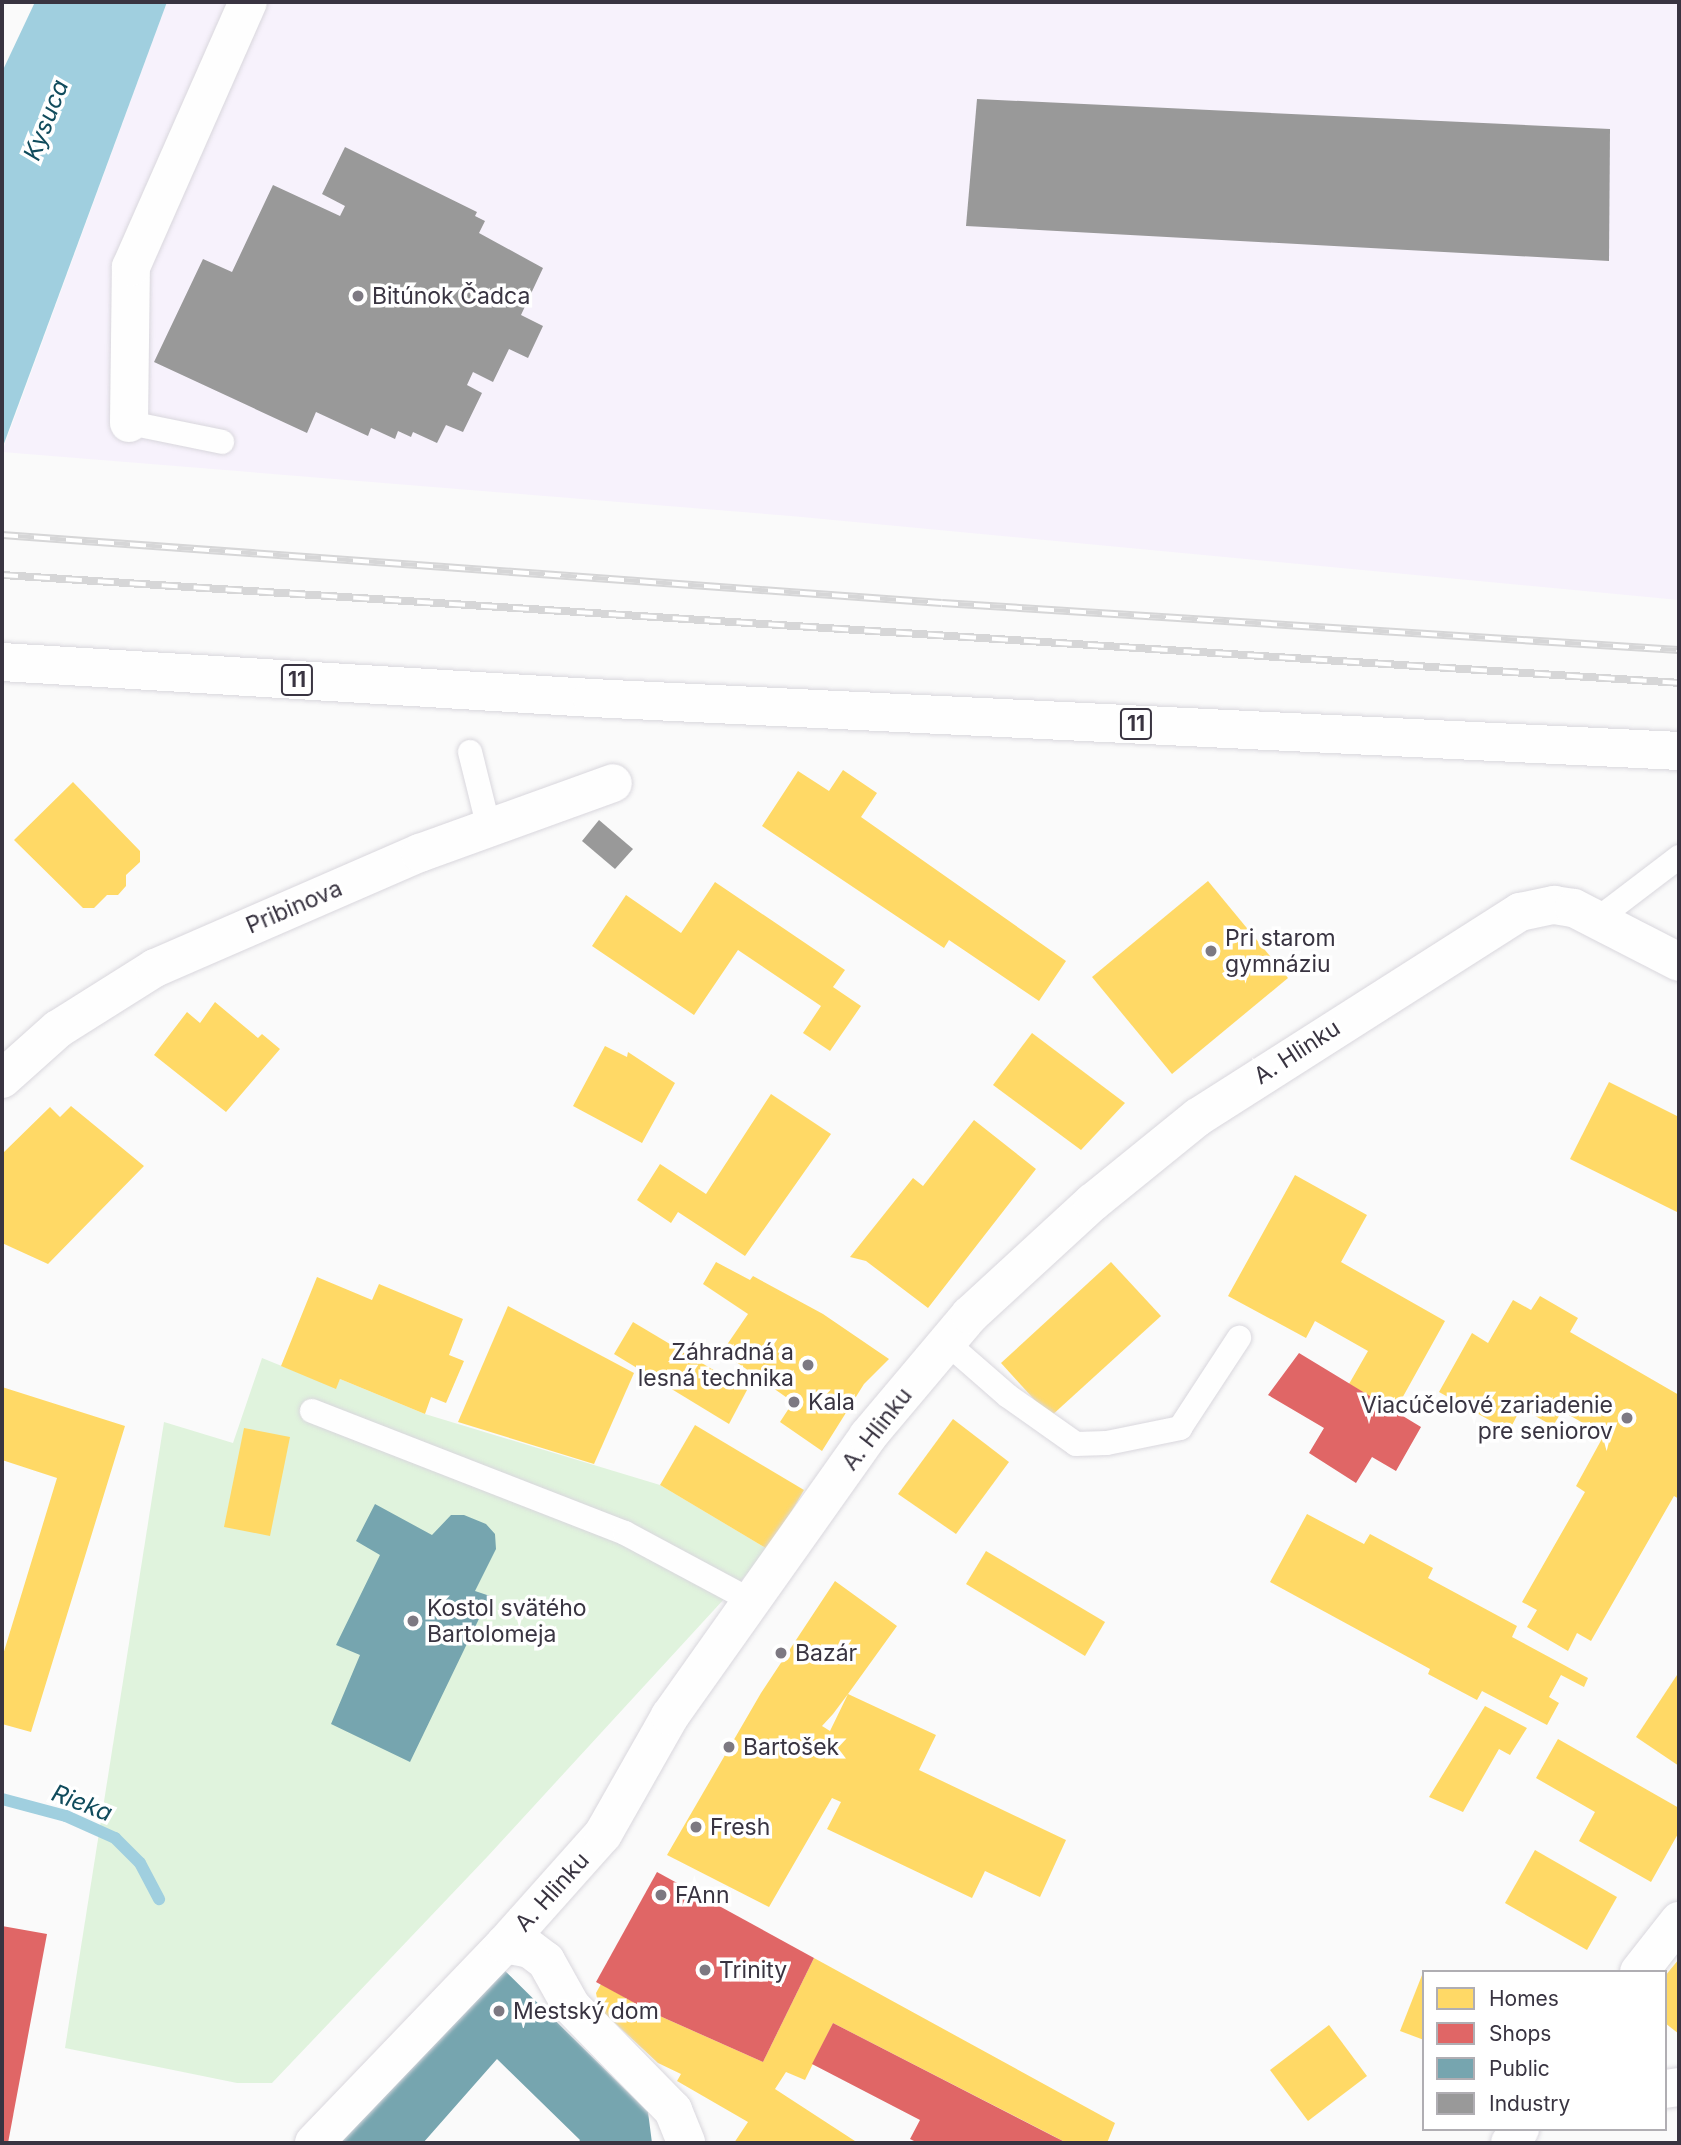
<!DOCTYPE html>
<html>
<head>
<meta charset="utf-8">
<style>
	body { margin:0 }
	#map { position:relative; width:1681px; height:2145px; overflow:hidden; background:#fafafa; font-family:Inter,sans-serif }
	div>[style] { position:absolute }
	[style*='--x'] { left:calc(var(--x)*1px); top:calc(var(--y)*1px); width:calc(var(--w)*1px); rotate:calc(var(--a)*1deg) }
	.industrial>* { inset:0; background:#f7f2fc }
	.green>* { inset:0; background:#e0f3dd }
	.water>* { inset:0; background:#a0cfdf }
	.homes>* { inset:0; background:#ffd966 }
	.shops>* { inset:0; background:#e06666 }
	.public>* { inset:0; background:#76a5af }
	.industry>* { inset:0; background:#999 }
	.stream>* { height:12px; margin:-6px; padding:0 6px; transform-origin:6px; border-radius:6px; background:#a0cfdf }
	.roads { filter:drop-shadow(0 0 2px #d9d7dd) drop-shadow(0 0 2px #d9d7dd) }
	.service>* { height:24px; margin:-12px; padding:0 12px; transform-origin:12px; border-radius:12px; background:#fefefe }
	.minor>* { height:38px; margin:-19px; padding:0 19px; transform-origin:19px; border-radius:19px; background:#fefefe }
	.primary>* { height:38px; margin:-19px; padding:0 19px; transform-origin:19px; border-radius:19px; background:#fefefe }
	.rail>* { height:8px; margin-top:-4px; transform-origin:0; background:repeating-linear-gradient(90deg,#fff 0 16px,#d6d6d7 0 32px); box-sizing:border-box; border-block:2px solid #d6d6d7 }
	.dots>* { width:19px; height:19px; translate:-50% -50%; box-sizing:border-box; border:4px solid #fff; border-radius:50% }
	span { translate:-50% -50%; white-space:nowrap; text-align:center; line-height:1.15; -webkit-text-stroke:7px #fff; paint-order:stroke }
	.shield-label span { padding:2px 5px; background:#fff; border:2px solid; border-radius:5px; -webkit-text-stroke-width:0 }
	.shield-label { font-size:21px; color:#393441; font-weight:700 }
	.poi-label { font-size:23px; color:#393441 }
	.left { translate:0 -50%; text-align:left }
	.right { translate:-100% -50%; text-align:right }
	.street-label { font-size:23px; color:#393441 }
	.water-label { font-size:24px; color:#104b5c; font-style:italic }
	.frame { position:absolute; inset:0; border:4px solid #393441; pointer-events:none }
	.legend { position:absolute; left:1422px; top:1970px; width:245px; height:161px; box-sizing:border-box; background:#fff; border:2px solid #b0aeb3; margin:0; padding:9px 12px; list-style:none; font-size:21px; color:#393441 }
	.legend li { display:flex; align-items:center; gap:14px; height:35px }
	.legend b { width:35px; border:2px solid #b0aeb3 }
</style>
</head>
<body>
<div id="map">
	<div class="industrial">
		<i style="clip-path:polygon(167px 2px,1679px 2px,1679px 600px,791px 516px,2px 452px)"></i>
	</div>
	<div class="green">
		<i style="clip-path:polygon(262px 1358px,336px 1388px,340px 1379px,425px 1414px,660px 1485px,769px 1550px,488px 1856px,272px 2083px,237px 2083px,65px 2048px,164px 1422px,233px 1443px)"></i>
	</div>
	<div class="water">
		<i style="clip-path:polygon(35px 2px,167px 2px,2px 449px,2px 72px)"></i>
	</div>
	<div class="homes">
		<i style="clip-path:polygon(843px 770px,877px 793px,861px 817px,1066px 961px,1039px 1001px,949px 940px,944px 948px,762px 826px,798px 771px,829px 791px)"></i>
		<i style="clip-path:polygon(73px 782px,140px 851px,140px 862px,126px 875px,126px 886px,118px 895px,107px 895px,94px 908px,83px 908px,14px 840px)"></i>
		<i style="clip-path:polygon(1208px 881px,1288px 978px,1172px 1074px,1092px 977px)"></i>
		<i style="clip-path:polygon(715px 882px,845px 970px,833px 987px,861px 1006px,830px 1051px,803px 1033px,821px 1006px,738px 950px,694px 1015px,592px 946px,626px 895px,681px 933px)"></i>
		<i style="clip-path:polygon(215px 1002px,258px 1038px,262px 1034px,280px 1049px,226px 1112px,154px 1055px,187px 1012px,200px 1023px)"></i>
		<i style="clip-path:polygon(1032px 1033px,1125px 1103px,1081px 1150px,993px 1085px)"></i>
		<i style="clip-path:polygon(605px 1046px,627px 1057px,628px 1052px,675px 1083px,642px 1143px,573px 1106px)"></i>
		<i style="clip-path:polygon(1609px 1082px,1679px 1117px,1679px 1213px,1570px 1159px)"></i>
		<i style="clip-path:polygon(771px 1094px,831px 1134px,745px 1256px,678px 1212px,671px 1223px,637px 1200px,660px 1164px,706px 1194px)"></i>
		<i style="clip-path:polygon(71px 1106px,144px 1166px,48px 1264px,2px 1243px,2px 1154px,50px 1107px,60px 1117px)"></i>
		<i style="clip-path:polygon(974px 1120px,1036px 1169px,928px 1308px,866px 1261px,850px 1257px,913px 1178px,923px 1186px)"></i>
		<i style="clip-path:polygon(1295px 1175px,1367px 1215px,1341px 1262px,1445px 1321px,1395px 1411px,1349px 1384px,1368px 1351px,1315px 1321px,1306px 1338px,1228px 1296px)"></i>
		<i style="clip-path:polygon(716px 1262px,750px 1280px,753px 1276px,823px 1314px,889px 1359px,864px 1384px,822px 1451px,780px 1422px,793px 1402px,722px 1352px,748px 1314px,703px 1284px)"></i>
		<i style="clip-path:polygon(1111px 1262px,1161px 1316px,1050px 1417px,1001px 1363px)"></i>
		<i style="clip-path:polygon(317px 1277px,372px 1300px,379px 1284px,463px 1319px,449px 1355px,464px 1361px,446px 1403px,431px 1397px,425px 1414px,340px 1379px,336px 1389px,281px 1366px)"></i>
		<i style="clip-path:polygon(1540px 1296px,1578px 1318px,1570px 1332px,1679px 1395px,1679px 1499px,1674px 1496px,1591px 1641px,1577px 1633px,1568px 1651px,1527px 1627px,1537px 1610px,1522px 1602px,1585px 1492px,1576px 1486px,1604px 1435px,1562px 1411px,1553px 1426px,1521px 1408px,1509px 1431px,1439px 1392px,1472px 1333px,1488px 1343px,1513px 1300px,1531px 1310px)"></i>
		<i style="clip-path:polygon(508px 1306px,634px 1373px,594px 1464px,458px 1422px)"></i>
		<i style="clip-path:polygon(633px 1322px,747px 1390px,729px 1424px,614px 1354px)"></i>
		<i style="clip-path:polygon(2px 1387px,125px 1426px,31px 1732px,2px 1724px,2px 1658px,57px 1478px,2px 1460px)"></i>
		<i style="clip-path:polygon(953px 1419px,1009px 1462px,956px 1534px,898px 1494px)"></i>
		<i style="clip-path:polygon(695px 1425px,804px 1490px,769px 1550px,660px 1485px)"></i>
		<i style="clip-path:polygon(244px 1428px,290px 1437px,270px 1536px,224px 1527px)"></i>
		<i style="clip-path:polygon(1307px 1514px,1364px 1544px,1370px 1534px,1433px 1568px,1428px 1578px,1517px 1626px,1512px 1637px,1588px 1678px,1584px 1687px,1561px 1675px,1549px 1697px,1559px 1703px,1547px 1725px,1482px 1691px,1477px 1700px,1428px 1674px,1430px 1669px,1270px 1582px)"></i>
		<i style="clip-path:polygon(986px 1551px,1105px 1622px,1085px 1656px,966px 1584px)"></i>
		<i style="clip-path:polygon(evenodd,835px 1581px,897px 1626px,848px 1694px,936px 1735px,919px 1770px,1066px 1840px,1040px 1897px,985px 1871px,972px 1898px,827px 1829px,841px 1802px,832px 1798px,769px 1907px,667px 1855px,761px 1693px,835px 1581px,848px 1694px,830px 1731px,822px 1726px,833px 1714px,848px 1694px)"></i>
		<i style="clip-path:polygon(1679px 1672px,1679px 1766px,1636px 1737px)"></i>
		<i style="clip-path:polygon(1485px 1706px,1527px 1728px,1510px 1755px,1499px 1749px,1463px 1812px,1429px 1797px)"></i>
		<i style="clip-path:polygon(1558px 1739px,1679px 1808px,1679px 1832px,1651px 1882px,1579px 1841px,1595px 1812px,1536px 1778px)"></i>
		<i style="clip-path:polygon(1535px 1850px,1617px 1897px,1587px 1950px,1505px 1903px)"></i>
		<i style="clip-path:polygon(814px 1958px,1115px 2123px,1107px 2143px,1067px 2143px,833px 2023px,805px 2080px,786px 2072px,775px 2089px,858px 2143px,734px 2143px,748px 2122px,677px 2081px,681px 2074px,658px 2063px,599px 2008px,596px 1993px,601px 1984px,653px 2013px,763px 2062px)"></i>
		<i style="clip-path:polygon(1679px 1959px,1679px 2034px,1665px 2023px,1665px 1976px)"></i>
		<i style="clip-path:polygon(1424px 1970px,1424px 2040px,1400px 2031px)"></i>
		<i style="clip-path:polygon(1329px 2025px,1367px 2076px,1308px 2121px,1270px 2070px)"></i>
	</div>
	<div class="shops">
		<i style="clip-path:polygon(1299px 1353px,1421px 1427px,1396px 1471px,1372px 1457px,1356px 1483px,1309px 1453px,1324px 1428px,1268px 1395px)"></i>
		<i style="clip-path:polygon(657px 1872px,814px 1958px,763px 2062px,653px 2013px,596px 1982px)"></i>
		<i style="clip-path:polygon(2px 1926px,47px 1934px,8px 2143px,2px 2143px)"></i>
		<i style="clip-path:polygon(833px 2023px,1053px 2136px,1067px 2143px,918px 2143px,910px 2139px,920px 2120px,812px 2064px)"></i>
	</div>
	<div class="public">
		<i style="clip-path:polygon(375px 1504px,432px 1535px,451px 1515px,464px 1515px,486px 1524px,495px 1534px,496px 1549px,475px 1591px,490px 1596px,410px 1762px,331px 1724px,360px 1655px,336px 1645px,380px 1555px,356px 1541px)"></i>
		<i style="clip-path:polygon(496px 1962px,648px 2112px,652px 2143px,578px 2143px,580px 2140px,497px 2059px,423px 2143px,335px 2143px)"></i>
	</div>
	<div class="industry">
		<i style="clip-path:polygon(977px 99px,1610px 129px,1609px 261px,966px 226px)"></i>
		<i style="clip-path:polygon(345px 147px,477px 212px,475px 216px,485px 221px,479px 233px,543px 268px,521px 315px,543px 326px,528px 358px,509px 349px,493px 382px,473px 372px,467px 385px,482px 393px,463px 432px,446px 425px,437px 443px,413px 432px,411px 437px,398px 431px,395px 439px,371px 428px,368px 436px,316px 412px,307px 433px,154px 362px,203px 259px,232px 272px,273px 185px,340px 216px,345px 206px,322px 194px)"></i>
		<i style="clip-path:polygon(599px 820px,633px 849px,615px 869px,582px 841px)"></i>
	</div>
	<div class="stream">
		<i style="--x:2;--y:1799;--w:66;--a:14.9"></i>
		<i style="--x:66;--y:1816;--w:54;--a:24.2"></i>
		<i style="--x:115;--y:1838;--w:35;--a:45"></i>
		<i style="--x:140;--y:1863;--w:41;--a:62.2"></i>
	</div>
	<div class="roads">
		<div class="service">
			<i style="--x:129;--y:423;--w:95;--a:11.5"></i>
			<i style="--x:470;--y:752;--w:78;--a:76"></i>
			<i style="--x:1599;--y:918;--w:101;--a:-37.3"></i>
			<i style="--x:946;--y:1342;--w:82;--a:41.1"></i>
			<i style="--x:1008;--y:1396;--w:83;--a:35.2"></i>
			<i style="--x:1076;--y:1444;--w:31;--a:-2"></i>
			<i style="--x:1107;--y:1443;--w:75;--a:-11.6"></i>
			<i style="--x:1180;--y:1428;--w:108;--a:-56.8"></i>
			<i style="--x:312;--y:1411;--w:336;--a:21.3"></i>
			<i style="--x:625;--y:1533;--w:144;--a:28.2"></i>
		</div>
		<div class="minor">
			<i style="--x:129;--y:423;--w:156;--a:-89.3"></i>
			<i style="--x:131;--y:267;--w:290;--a:-66.2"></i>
			<i style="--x:2;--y:1079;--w:75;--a:-41.8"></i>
			<i style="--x:58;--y:1029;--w:115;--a:-32.2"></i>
			<i style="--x:155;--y:968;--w:289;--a:-23.5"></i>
			<i style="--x:420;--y:853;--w:205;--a:-19.9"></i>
			<i style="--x:505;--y:1944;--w:25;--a:11"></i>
			<i style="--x:530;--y:1949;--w:20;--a:37"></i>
			<i style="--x:546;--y:1961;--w:51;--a:60.9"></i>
			<i style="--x:571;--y:2006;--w:146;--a:45.6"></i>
			<i style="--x:673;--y:2110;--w:35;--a:68"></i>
			<i style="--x:1639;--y:1972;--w:65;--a:-51.9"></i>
			<i style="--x:1665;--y:2089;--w:14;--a:-8"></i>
			<i style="--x:314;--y:2143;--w:276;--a:-46.2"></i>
			<i style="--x:505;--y:1944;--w:147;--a:-48.3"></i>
			<i style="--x:603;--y:1834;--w:136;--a:-60.4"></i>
			<i style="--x:670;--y:1716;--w:343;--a:-54.7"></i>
			<i style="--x:868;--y:1436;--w:158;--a:-49.9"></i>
			<i style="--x:970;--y:1315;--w:167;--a:-42.6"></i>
			<i style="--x:1093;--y:1202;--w:135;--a:-39"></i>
			<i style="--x:1198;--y:1117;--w:382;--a:-32.5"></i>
			<i style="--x:1520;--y:912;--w:35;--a:-12"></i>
			<i style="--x:1554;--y:905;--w:20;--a:9"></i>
			<i style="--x:1574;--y:908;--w:118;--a:27.2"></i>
			<i style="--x:1510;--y:2143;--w:17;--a:-54"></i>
		</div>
		<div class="primary">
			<i style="--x:2;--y:662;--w:591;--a:3.49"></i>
			<i style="--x:592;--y:698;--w:1088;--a:2.79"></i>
		</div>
	</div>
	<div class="rail">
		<i style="--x:2;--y:535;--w:942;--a:4.14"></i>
		<i style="--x:942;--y:603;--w:738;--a:3.65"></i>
		<i style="--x:2;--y:575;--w:1680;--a:3.68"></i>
	</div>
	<div class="dots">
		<i style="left:358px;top:296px;background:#7d7982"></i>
		<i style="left:1211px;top:951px;background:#7d7982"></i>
		<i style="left:808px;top:1365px;background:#7d7982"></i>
		<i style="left:794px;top:1402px;background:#7d7982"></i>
		<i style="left:1627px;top:1418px;background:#7d7982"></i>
		<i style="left:413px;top:1621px;background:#7d7982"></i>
		<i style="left:781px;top:1653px;background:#7d7982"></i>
		<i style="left:729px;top:1747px;background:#7d7982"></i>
		<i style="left:696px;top:1827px;background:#7d7982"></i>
		<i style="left:661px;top:1895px;background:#7d7982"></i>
		<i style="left:705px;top:1970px;background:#7d7982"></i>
		<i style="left:499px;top:2011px;background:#7d7982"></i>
	</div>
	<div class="shield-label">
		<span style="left:297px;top:680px">11</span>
		<span style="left:1136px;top:724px">11</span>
	</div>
	<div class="poi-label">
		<span class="left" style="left:372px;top:296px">Bitúnok Čadca</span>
		<span class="left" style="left:1225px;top:951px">Pri starom<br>gymnáziu</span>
		<span class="right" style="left:794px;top:1365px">Záhradná a<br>lesná technika</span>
		<span class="left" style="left:808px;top:1402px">Kala</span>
		<span class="right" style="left:1613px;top:1418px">Viacúčelové zariadenie<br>pre seniorov</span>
		<span class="left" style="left:427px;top:1621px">Kostol svätého<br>Bartolomeja</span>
		<span class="left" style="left:795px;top:1653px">Bazár</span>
		<span class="left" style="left:743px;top:1747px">Bartošek</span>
		<span class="left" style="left:710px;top:1827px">Fresh</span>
		<span class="left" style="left:675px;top:1895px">FAnn</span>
		<span class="left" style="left:719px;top:1970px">Trinity</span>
		<span class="left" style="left:513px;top:2011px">Mestský dom</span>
	</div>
	<div class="street-label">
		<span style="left:294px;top:907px;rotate:-23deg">Pribinova</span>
		<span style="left:1297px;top:1052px;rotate:-33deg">A. Hlinku</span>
		<span style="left:877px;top:1429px;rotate:-52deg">A. Hlinku</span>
		<span style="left:552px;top:1892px;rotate:-48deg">A. Hlinku</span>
	</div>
	<div class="water-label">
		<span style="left:46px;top:120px;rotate:-69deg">Kysuca</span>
		<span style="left:82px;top:1803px;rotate:21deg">Rieka</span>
	</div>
	<div class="frame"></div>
	<ul class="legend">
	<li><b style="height:19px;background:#ffd966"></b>Homes</li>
	<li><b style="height:19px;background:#e06666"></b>Shops</li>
	<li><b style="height:19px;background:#76a5af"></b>Public</li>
	<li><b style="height:19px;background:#999"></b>Industry</li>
	</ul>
</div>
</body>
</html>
